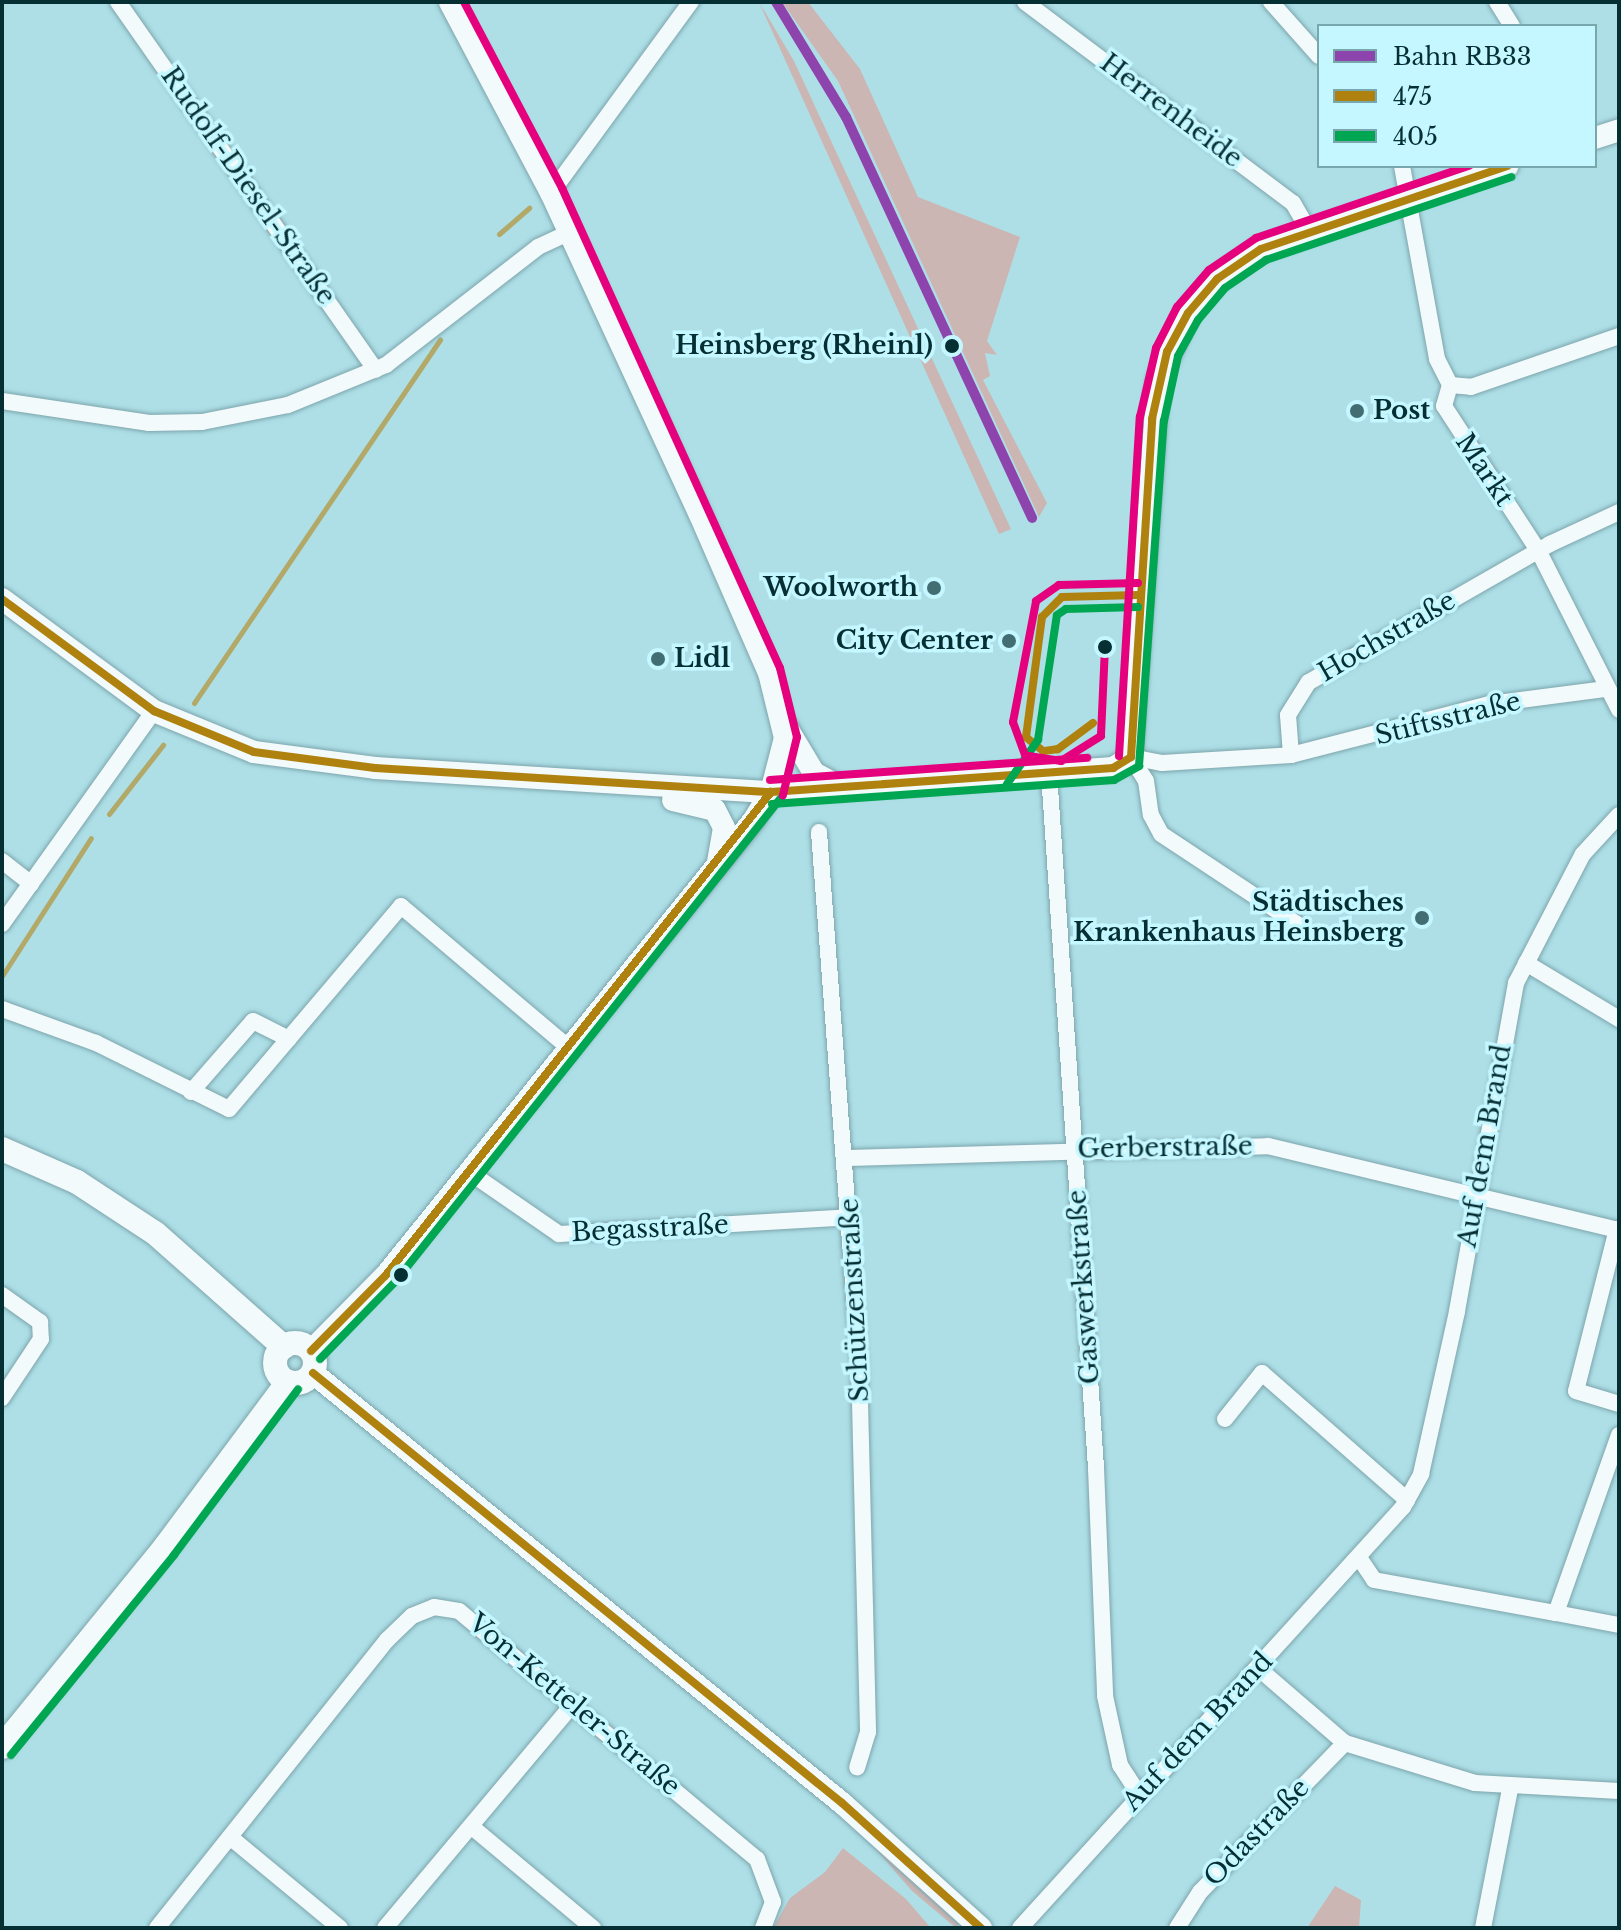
<!DOCTYPE html>
<html>
<head>
<meta charset="utf-8">
<style>
	body { margin:0 }
	#map { position:relative; width:1621px; height:1930px; overflow:hidden; background:#aedfe7; font-family:"Libre Baskerville",serif }
	div>[style] { position:absolute }
	[style*='--x'] { left:calc(var(--x)*1px); top:calc(var(--y)*1px); width:calc(var(--w)*1px); rotate:calc(var(--a)*1deg) }
	.green>* { inset:0; background:#ccb6b4 }
	.stream>* { height:5px; margin:-2.5px; padding:0 2.5px; transform-origin:2.5px; border-radius:2.5px; background:#b2a868 }
	.roads { filter:drop-shadow(0 0 2px #7da5ac) drop-shadow(0 0 2px #7da5ac) }
	.street>* { height:16px; margin:-8px; padding:0 8px; transform-origin:8px; border-radius:8px; background:#f3fafb }
	.secondary>* { height:22px; margin:-11px; padding:0 11px; transform-origin:11px; border-radius:11px; background:#f3fafb }
	.primary>* { height:24px; margin:-12px; padding:0 12px; transform-origin:12px; border-radius:12px; background:#f3fafb }
	.primary>.ring { margin:-12px; padding:0; box-sizing:content-box; background:none; border:24px solid #f3fafb; border-radius:50% }
	.bus-1>* { height:8px; margin:-4px; padding:0 4px; transform-origin:4px; border-radius:4px; background:#af8210 }
	.bus-2>* { height:8px; margin:-4px; padding:0 4px; transform-origin:4px; border-radius:4px; background:#00a651 }
	.bus-3>* { height:8px; margin:-4px; padding:0 4px; transform-origin:4px; border-radius:4px; background:#e5007d }
	.rail-1>* { height:10px; margin:-5px; padding:0 5px; transform-origin:5px; border-radius:5px; background:#8e44ad }
	.dots>* { width:22px; height:22px; translate:-50% -50%; box-sizing:border-box; border:4px solid #c4f7ff; border-radius:50% }
	span { translate:-50% -50%; white-space:nowrap; text-align:center; line-height:1.15; -webkit-text-stroke:7px #c4f7ff; paint-order:stroke }
	.street-label { font-size:26px; color:#062f34 }
	.stop-label { font-size:26px; color:#062f34; font-weight:700 }
	.right { translate:-100% -50%; text-align:right }
	.poi-label { font-size:26px; color:#062f34; font-weight:700 }
	.left { translate:0 -50%; text-align:left }
	.frame { position:absolute; inset:0; border:4px solid #062f34; pointer-events:none }
	.legend { position:absolute; left:1317px; top:24px; width:280px; height:144px; box-sizing:border-box; background:#c4f7ff; border:2px solid #78a7ae; margin:0; padding:10px 14px; list-style:none; font-size:24px; color:#062f34 }
	.legend li { display:flex; align-items:center; gap:16px; height:40px }
	.legend b { width:40px; border:2px solid #78a7ae }
</style>
</head>
<body>
<div id="map">
	<div class="green">
		<i style="clip-path:polygon(759px 2px,794px 61px,1011px 529px,999px 534px)"></i>
		<i style="clip-path:polygon(782px 2px,808px 2px,860px 69px,918px 197px,1020px 237px,987px 341px,997px 355px,985px 353px,990px 376px,983px 380px,1047px 503px,1039px 517px,838px 81px)"></i>
		<i style="clip-path:polygon(873px 1846px,959px 1924px,956px 1928px,912px 1891px)"></i>
		<i style="clip-path:polygon(843px 1848px,906px 1899px,931px 1928px,773px 1928px,790px 1898px,825px 1872px)"></i>
		<i style="clip-path:polygon(1335px 1886px,1361px 1900px,1359px 1928px,1307px 1928px)"></i>
	</div>
	<div class="stream">
		<i style="--x:499;--y:234;--w:40;--a:-41"></i>
		<i style="--x:194;--y:703;--w:439;--a:-55.9"></i>
		<i style="--x:109;--y:814;--w:88;--a:-52"></i>
		<i style="--x:2;--y:976;--w:164;--a:-57.2"></i>
	</div>
	<div class="roads">
		<div class="street">
			<i style="--x:118;--y:2;--w:449;--a:55"></i>
			<i style="--x:1025;--y:2;--w:335;--a:36.9"></i>
			<i style="--x:1293;--y:203;--w:30;--a:60"></i>
			<i style="--x:1271;--y:2;--w:72;--a:48.4"></i>
			<i style="--x:1497;--y:2;--w:28;--a:58"></i>
			<i style="--x:1402;--y:166;--w:196;--a:79.7"></i>
			<i style="--x:1437;--y:359;--w:29;--a:63"></i>
			<i style="--x:1450;--y:385;--w:21;--a:5"></i>
			<i style="--x:1471;--y:387;--w:157;--a:-19"></i>
			<i style="--x:551;--y:193;--w:237;--a:-53.8"></i>
			<i style="--x:1450;--y:385;--w:22;--a:106"></i>
			<i style="--x:1444;--y:406;--w:174;--a:56.9"></i>
			<i style="--x:1539;--y:552;--w:177;--a:63.1"></i>
			<i style="--x:2;--y:401;--w:149;--a:8.5"></i>
			<i style="--x:149;--y:423;--w:53;--a:-1.1"></i>
			<i style="--x:202;--y:422;--w:88;--a:-11.2"></i>
			<i style="--x:288;--y:405;--w:106;--a:-22.2"></i>
			<i style="--x:386;--y:365;--w:192;--a:-37.8"></i>
			<i style="--x:538;--y:247;--w:35;--a:-25"></i>
			<i style="--x:1291;--y:755;--w:40;--a:-94.3"></i>
			<i style="--x:1288;--y:715;--w:39;--a:-58"></i>
			<i style="--x:1309;--y:682;--w:278;--a:-29.8"></i>
			<i style="--x:1550;--y:544;--w:76;--a:-24.9"></i>
			<i style="--x:1131;--y:757;--w:32;--a:11"></i>
			<i style="--x:1162;--y:763;--w:129;--a:-3.5"></i>
			<i style="--x:1291;--y:755;--w:205;--a:-14.4"></i>
			<i style="--x:1490;--y:704;--w:117;--a:-7.4"></i>
			<i style="--x:1131;--y:757;--w:28;--a:58"></i>
			<i style="--x:1146;--y:781;--w:34;--a:82"></i>
			<i style="--x:1151;--y:815;--w:21;--a:62"></i>
			<i style="--x:1161;--y:834;--w:167;--a:33.5"></i>
			<i style="--x:1049;--y:773;--w:697;--a:86.13"></i>
			<i style="--x:1096;--y:1468;--w:228;--a:87.7"></i>
			<i style="--x:1105;--y:1696;--w:71;--a:77.7"></i>
			<i style="--x:1120;--y:1765;--w:35;--a:57"></i>
			<i style="--x:819;--y:832;--w:531;--a:85.68"></i>
			<i style="--x:859;--y:1361;--w:371;--a:88.6"></i>
			<i style="--x:868;--y:1732;--w:37;--a:107"></i>
			<i style="--x:2;--y:861;--w:37;--a:38"></i>
			<i style="--x:2;--y:924;--w:262;--a:-54.5"></i>
			<i style="--x:1526;--y:963;--w:109;--a:31.1"></i>
			<i style="--x:2;--y:1009;--w:100;--a:19.9"></i>
			<i style="--x:96;--y:1043;--w:148;--a:26.4"></i>
			<i style="--x:229;--y:1109;--w:266;--a:-49.7"></i>
			<i style="--x:401;--y:906;--w:221;--a:40.2"></i>
			<i style="--x:191;--y:1092;--w:94;--a:-48.9"></i>
			<i style="--x:253;--y:1021;--w:40;--a:26.6"></i>
			<i style="--x:847;--y:1158;--w:421;--a:-1.6"></i>
			<i style="--x:1268;--y:1146;--w:361;--a:13.5"></i>
			<i style="--x:469;--y:1172;--w:109;--a:34.6"></i>
			<i style="--x:559;--y:1234;--w:291;--a:-3.3"></i>
			<i style="--x:1617;--y:1229;--w:167;--a:104.2"></i>
			<i style="--x:1576;--y:1391;--w:45;--a:16.8"></i>
			<i style="--x:2;--y:1295;--w:47;--a:35.4"></i>
			<i style="--x:40;--y:1322;--w:17;--a:87"></i>
			<i style="--x:41;--y:1339;--w:71;--a:123.5"></i>
			<i style="--x:1225;--y:1419;--w:59;--a:-51.2"></i>
			<i style="--x:1262;--y:1373;--w:193;--a:41.2"></i>
			<i style="--x:1619;--y:1435;--w:189;--a:109.5"></i>
			<i style="--x:1556;--y:1613;--w:64;--a:10.8"></i>
			<i style="--x:1360;--y:1559;--w:25;--a:56"></i>
			<i style="--x:1374;--y:1580;--w:185;--a:10.3"></i>
			<i style="--x:1258;--y:1668;--w:115;--a:40.8"></i>
			<i style="--x:1345;--y:1743;--w:136;--a:17.1"></i>
			<i style="--x:1475;--y:1783;--w:144;--a:3.2"></i>
			<i style="--x:472;--y:1827;--w:158;--a:39.9"></i>
			<i style="--x:230;--y:1837;--w:143;--a:39.6"></i>
			<i style="--x:157;--y:1928;--w:369;--a:-51.4"></i>
			<i style="--x:387;--y:1640;--w:35;--a:-44"></i>
			<i style="--x:412;--y:1616;--w:24;--a:-22"></i>
			<i style="--x:434;--y:1607;--w:25;--a:9"></i>
			<i style="--x:459;--y:1611;--w:388;--a:39.8"></i>
			<i style="--x:757;--y:1859;--w:46;--a:69.6"></i>
			<i style="--x:773;--y:1902;--w:28;--a:111"></i>
			<i style="--x:385;--y:1928;--w:294;--a:-50"></i>
			<i style="--x:1020;--y:1928;--w:569;--a:-47.71"></i>
			<i style="--x:1403;--y:1507;--w:38;--a:-61"></i>
			<i style="--x:1421;--y:1474;--w:167;--a:-77.5"></i>
			<i style="--x:1457;--y:1311;--w:333;--a:-79.8"></i>
			<i style="--x:1516;--y:983;--w:145;--a:-62.6"></i>
			<i style="--x:1583;--y:854;--w:53;--a:-47.3"></i>
			<i style="--x:1177;--y:1928;--w:43;--a:-57.4"></i>
			<i style="--x:1200;--y:1892;--w:208;--a:-45.8"></i>
			<i style="--x:1483;--y:1928;--w:142;--a:-79"></i>
		</div>
		<div class="secondary">
			<i style="--x:1595;--y:138;--w:25;--a:-18"></i>
			<i style="--x:2;--y:599;--w:189;--a:36.4"></i>
			<i style="--x:154;--y:711;--w:108;--a:22.3"></i>
			<i style="--x:254;--y:752;--w:122;--a:7.5"></i>
			<i style="--x:375;--y:768;--w:397;--a:3.5"></i>
			<i style="--x:771;--y:792;--w:343;--a:-4"></i>
			<i style="--x:1113;--y:768;--w:21;--a:-31"></i>
			<i style="--x:1131;--y:757;--w:377;--a:-85.9"></i>
			<i style="--x:1158;--y:381;--w:74;--a:-66.2"></i>
			<i style="--x:1188;--y:313;--w:45;--a:-49.5"></i>
			<i style="--x:1217;--y:279;--w:53;--a:-34.3"></i>
			<i style="--x:1261;--y:249;--w:260;--a:-18.6"></i>
			<i style="--x:787;--y:728;--w:52;--a:59"></i>
			<i style="--x:814;--y:773;--w:32;--a:28"></i>
			<i style="--x:673;--y:800;--w:43;--a:13.4"></i>
			<i style="--x:715;--y:810;--w:20;--a:63"></i>
			<i style="--x:724;--y:828;--w:34;--a:100"></i>
			<i style="--x:311;--y:1351;--w:107;--a:-45.4"></i>
			<i style="--x:386;--y:1275;--w:584;--a:-51.05"></i>
			<i style="--x:753;--y:821;--w:34;--a:-58"></i>
			<i style="--x:771;--y:792;--w:56;--a:-75.5"></i>
			<i style="--x:785;--y:738;--w:67;--a:-103.8"></i>
			<i style="--x:769;--y:673;--w:175;--a:-113.6"></i>
			<i style="--x:699;--y:513;--w:353;--a:-114.8"></i>
			<i style="--x:551;--y:193;--w:216;--a:-117.9"></i>
			<i style="--x:313;--y:1373;--w:682;--a:39.11"></i>
			<i style="--x:842;--y:1803;--w:187;--a:42"></i>
		</div>
		<div class="primary">
			<i style="--x:2;--y:1149;--w:82;--a:23.7"></i>
			<i style="--x:77;--y:1182;--w:93;--a:33.2"></i>
			<i style="--x:155;--y:1233;--w:172;--a:41.5"></i>
			<i class="ring" style="left:275px;top:1343px;width:16px;height:16px"></i>
			<i style="--x:2;--y:1747;--w:258;--a:-50.8"></i>
			<i style="--x:165;--y:1547;--w:206;--a:-53.3"></i>
		</div>
	</div>
	<div class="bus-1">
		<i style="--x:2;--y:599;--w:189;--a:36.4"></i>
		<i style="--x:154;--y:711;--w:108;--a:22.3"></i>
		<i style="--x:254;--y:752;--w:122;--a:7.5"></i>
		<i style="--x:375;--y:768;--w:397;--a:3.5"></i>
		<i style="--x:771;--y:792;--w:343;--a:-4"></i>
		<i style="--x:1113;--y:768;--w:21;--a:-31"></i>
		<i style="--x:1093;--y:723;--w:44;--a:143.4"></i>
		<i style="--x:1058;--y:749;--w:15;--a:172"></i>
		<i style="--x:1043;--y:751;--w:22;--a:-141"></i>
		<i style="--x:1026;--y:737;--w:121;--a:-82.4"></i>
		<i style="--x:1042;--y:617;--w:28;--a:-45"></i>
		<i style="--x:1062;--y:597;--w:76;--a:-1.5"></i>
		<i style="--x:1131;--y:757;--w:339;--a:-86.4"></i>
		<i style="--x:1152;--y:419;--w:69;--a:-77.4"></i>
		<i style="--x:1167;--y:352;--w:44;--a:-61.7"></i>
		<i style="--x:1188;--y:313;--w:45;--a:-49.5"></i>
		<i style="--x:1217;--y:279;--w:53;--a:-34.3"></i>
		<i style="--x:1261;--y:249;--w:260;--a:-18.6"></i>
		<i style="--x:311;--y:1351;--w:107;--a:-45.4"></i>
		<i style="--x:386;--y:1275;--w:618;--a:-51.44"></i>
		<i style="--x:313;--y:1373;--w:682;--a:39.11"></i>
		<i style="--x:842;--y:1803;--w:187;--a:42"></i>
	</div>
	<div class="bus-2">
		<i style="--x:1007;--y:784;--w:54;--a:-54.8"></i>
		<i style="--x:1038;--y:740;--w:126;--a:-81.4"></i>
		<i style="--x:1057;--y:615;--w:11;--a:-34"></i>
		<i style="--x:1066;--y:609;--w:72;--a:-1.6"></i>
		<i style="--x:772;--y:804;--w:343;--a:-4"></i>
		<i style="--x:1114;--y:780;--w:29;--a:-29"></i>
		<i style="--x:1139;--y:766;--w:346;--a:-85.9"></i>
		<i style="--x:1164;--y:421;--w:66;--a:-77.8"></i>
		<i style="--x:1178;--y:356;--w:41;--a:-60.9"></i>
		<i style="--x:1198;--y:320;--w:42;--a:-49.8"></i>
		<i style="--x:1225;--y:288;--w:50;--a:-34.3"></i>
		<i style="--x:1266;--y:260;--w:259;--a:-18.7"></i>
		<i style="--x:320;--y:1359;--w:107;--a:-45.8"></i>
		<i style="--x:395;--y:1282;--w:618;--a:-51.44"></i>
		<i style="--x:11;--y:1755;--w:258;--a:-50.8"></i>
		<i style="--x:174;--y:1555;--w:207;--a:-53.2"></i>
	</div>
	<div class="bus-3">
		<i style="--x:464;--y:2;--w:210;--a:62.2"></i>
		<i style="--x:562;--y:188;--w:527;--a:65.57"></i>
		<i style="--x:780;--y:668;--w:71;--a:76.2"></i>
		<i style="--x:797;--y:737;--w:60;--a:103.6"></i>
		<i style="--x:1105;--y:647;--w:89;--a:92.6"></i>
		<i style="--x:1101;--y:736;--w:47;--a:148"></i>
		<i style="--x:1061;--y:761;--w:36;--a:-171"></i>
		<i style="--x:1025;--y:755;--w:35;--a:-110"></i>
		<i style="--x:1013;--y:722;--w:123;--a:-79.2"></i>
		<i style="--x:1036;--y:601;--w:28;--a:-35"></i>
		<i style="--x:1059;--y:585;--w:79;--a:-1.5"></i>
		<i style="--x:1119;--y:756;--w:340;--a:-86.5"></i>
		<i style="--x:1140;--y:417;--w:71;--a:-76.9"></i>
		<i style="--x:1156;--y:348;--w:46;--a:-62.9"></i>
		<i style="--x:1177;--y:307;--w:49;--a:-49.1"></i>
		<i style="--x:1209;--y:270;--w:57;--a:-34.2"></i>
		<i style="--x:1256;--y:238;--w:225;--a:-18.7"></i>
		<i style="--x:770;--y:780;--w:318;--a:-4"></i>
	</div>
	<div class="rail-1">
		<i style="--x:776;--y:2;--w:135;--a:58.7"></i>
		<i style="--x:846;--y:117;--w:442;--a:65.1"></i>
	</div>
	<div class="dots">
		<i style="left:952px;top:346px;background:#062f34"></i>
		<i style="left:1357px;top:411px;background:#416d73"></i>
		<i style="left:934px;top:588px;background:#416d73"></i>
		<i style="left:1009px;top:641px;background:#416d73"></i>
		<i style="left:1105px;top:647px;background:#062f34"></i>
		<i style="left:658px;top:659px;background:#416d73"></i>
		<i style="left:1422px;top:918px;background:#416d73"></i>
		<i style="left:401px;top:1275px;background:#062f34"></i>
	</div>
	<div class="street-label">
		<span style="left:1171px;top:111px;rotate:37deg">Herrenheide</span>
		<span style="left:248px;top:186px;rotate:55deg">Rudolf-Diesel-Straße</span>
		<span style="left:1484px;top:470px;rotate:56deg">Markt</span>
		<span style="left:1387px;top:637px;rotate:-30deg">Hochstraße</span>
		<span style="left:1448px;top:719px;rotate:-14deg">Stiftsstraße</span>
		<span style="left:1485px;top:1146px;rotate:-80deg">Auf dem Brand</span>
		<span style="left:1165px;top:1148px;rotate:-1deg">Gerberstraße</span>
		<span style="left:650px;top:1229px;rotate:-3deg">Begasstraße</span>
		<span style="left:1084px;top:1287px;rotate:-94deg">Gaswerkstraße</span>
		<span style="left:855px;top:1300px;rotate:-93deg">Schützenstraße</span>
		<span style="left:574px;top:1705px;rotate:40deg">Von-Ketteler-Straße</span>
		<span style="left:1198px;top:1732px;rotate:-47deg">Auf dem Brand</span>
		<span style="left:1257px;top:1833px;rotate:-46deg">Odastraße</span>
	</div>
	<div class="stop-label">
		<span class="right" style="left:933px;top:346px">Heinsberg (Rheinl)</span>
	</div>
	<div class="poi-label">
		<span class="left" style="left:1373px;top:411px">Post</span>
		<span class="right" style="left:918px;top:588px">Woolworth</span>
		<span class="right" style="left:993px;top:641px">City Center</span>
		<span class="left" style="left:674px;top:659px">Lidl</span>
		<span class="right" style="left:1404px;top:918px">Städtisches<br>Krankenhaus Heinsberg</span>
	</div>
	<div class="frame"></div>
	<ul class="legend">
	<li><b style="height:10px;background:#8e44ad"></b>Bahn RB33</li>
	<li><b style="height:10px;background:#af8210"></b>475</li>
	<li><b style="height:10px;background:#00a651"></b>405</li>
	</ul>
</div>
</body>
</html>
